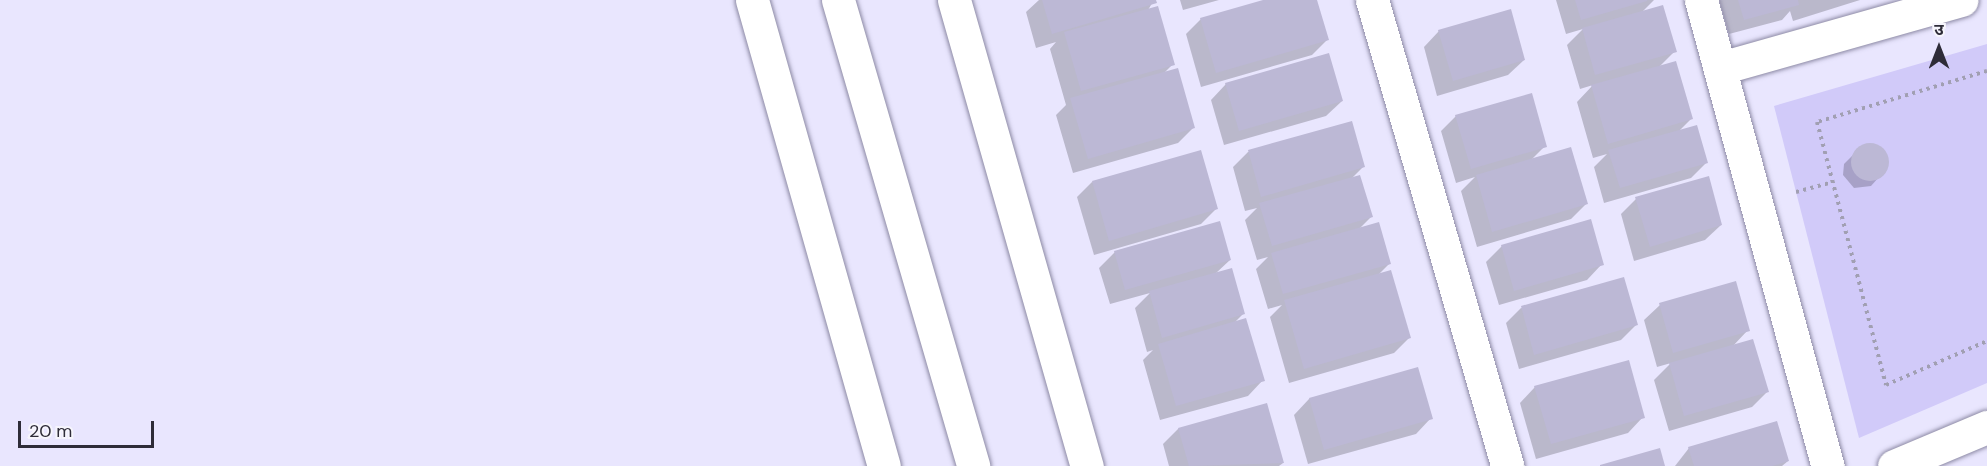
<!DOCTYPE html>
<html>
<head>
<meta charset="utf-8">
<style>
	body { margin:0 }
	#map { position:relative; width:1987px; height:466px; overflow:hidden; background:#e9e6fe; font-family:"DM Sans","Noto Sans Devanagari",sans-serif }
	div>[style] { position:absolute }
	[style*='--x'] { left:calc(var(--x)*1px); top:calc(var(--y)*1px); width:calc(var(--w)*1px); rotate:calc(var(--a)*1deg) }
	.green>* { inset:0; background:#d1caf9 }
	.shadow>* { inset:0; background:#0003 }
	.building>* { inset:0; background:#bcb8d5 }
	.round { border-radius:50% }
	.path>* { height:4px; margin-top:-2px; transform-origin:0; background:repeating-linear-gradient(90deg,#a19fb2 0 3px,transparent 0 7.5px) }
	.roads { filter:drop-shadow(0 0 2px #8d8aa5) drop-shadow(0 0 2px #8d8aa5) }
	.minor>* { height:33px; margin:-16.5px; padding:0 16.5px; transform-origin:16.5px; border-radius:16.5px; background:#fff }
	span { translate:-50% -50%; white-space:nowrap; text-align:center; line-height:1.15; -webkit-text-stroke:6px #f6f5fc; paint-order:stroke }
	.north { position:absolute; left:1909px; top:18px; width:60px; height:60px; -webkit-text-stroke:4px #f6f5fc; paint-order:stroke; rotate:0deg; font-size:16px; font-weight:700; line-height:24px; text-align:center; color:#2e2c38 }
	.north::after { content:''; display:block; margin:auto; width:21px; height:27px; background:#2e2c38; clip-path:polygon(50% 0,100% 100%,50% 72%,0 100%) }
	.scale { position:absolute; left:18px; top:421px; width:136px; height:27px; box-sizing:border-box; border:3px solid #2e2c38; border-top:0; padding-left:8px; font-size:18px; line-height:21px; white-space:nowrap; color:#2e2c38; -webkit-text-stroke:4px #f6f5fc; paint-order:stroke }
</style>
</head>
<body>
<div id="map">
	<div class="green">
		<i style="clip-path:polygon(1987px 44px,1987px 383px,1859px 438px,1774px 106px)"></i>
	</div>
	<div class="shadow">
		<i style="clip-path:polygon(1039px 0,1154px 0,1148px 10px,1173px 64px,1164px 73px,1193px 128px,1178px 143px,1073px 173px,1056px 115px,1066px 105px,1050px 49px,1056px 42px,1036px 48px,1026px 12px)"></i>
		<i style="clip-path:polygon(1180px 0,1219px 0,1183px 10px)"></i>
		<i style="clip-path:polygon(1269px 0,1316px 0,1327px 40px,1312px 55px,1201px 87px,1186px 34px,1201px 19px)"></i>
		<i style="clip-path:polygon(1556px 0,1654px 0,1641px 13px,1675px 51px,1659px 67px,1691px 119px,1679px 131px,1706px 163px,1691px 178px,1604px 203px,1594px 167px,1607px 154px,1593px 158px,1577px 102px,1593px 85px,1580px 89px,1567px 45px,1583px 29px,1566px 34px)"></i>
		<i style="clip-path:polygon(1719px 0,1860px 0,1793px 21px,1790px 11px,1782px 20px,1729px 34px)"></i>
		<i style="clip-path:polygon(1439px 31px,1524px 60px,1508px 75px,1437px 96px,1424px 47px)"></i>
		<i style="clip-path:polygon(1226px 84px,1342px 101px,1326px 116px,1224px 145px,1211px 100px)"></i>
		<i style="clip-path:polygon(1456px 116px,1545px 146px,1531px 160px,1586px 204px,1571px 219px,1477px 247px,1461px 191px,1475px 177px,1456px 183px,1441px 131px)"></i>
		<i style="clip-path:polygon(1351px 123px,1363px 167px,1351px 179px,1371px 217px,1359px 229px,1389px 264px,1377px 276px,1409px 338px,1394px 353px,1289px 383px,1270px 317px,1282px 305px,1268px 309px,1256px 269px,1268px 257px,1257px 260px,1245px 220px,1257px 208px,1245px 211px,1233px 167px,1248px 152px)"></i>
		<i style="clip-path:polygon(1874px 144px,1884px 151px,1887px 168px,1871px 186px,1854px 188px,1843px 175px,1844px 164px,1862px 146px)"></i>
		<i style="clip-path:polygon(1092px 182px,1216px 209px,1201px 224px,1094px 255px,1077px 197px)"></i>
		<i style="clip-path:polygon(1636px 199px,1721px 225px,1705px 240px,1634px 261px,1621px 214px)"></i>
		<i style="clip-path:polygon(1502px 246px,1602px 264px,1587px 280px,1499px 305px,1486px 262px)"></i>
		<i style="clip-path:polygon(1115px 252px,1230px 260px,1215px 274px,1243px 314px,1234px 323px,1263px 380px,1248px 396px,1160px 420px,1143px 360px,1153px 350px,1147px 352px,1135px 308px,1150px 293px,1110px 304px,1099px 268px)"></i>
		<i style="clip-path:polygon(1660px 305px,1748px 330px,1732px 347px,1767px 392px,1752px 407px,1669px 431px,1654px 380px,1671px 363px,1657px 367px,1644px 320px)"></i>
		<i style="clip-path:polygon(1521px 308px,1636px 325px,1621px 340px,1519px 369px,1506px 323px)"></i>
		<i style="clip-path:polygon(1417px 369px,1431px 418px,1416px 434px,1308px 464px,1294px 415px,1309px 399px)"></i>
		<i style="clip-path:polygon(1535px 387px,1643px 417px,1628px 433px,1536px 459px,1520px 403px)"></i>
		<i style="clip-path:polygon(1266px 405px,1283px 463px,1279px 466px,1169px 466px,1163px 444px,1178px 429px)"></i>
		<i style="clip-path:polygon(1689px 448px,1788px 461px,1782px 466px,1675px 466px)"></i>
	</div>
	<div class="building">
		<i style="clip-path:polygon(1042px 0,1156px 0,1157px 3px,1052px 34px)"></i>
		<i style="clip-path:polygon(1263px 0,1317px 0,1329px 40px,1216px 73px,1200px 18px)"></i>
		<i style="clip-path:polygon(1575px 0,1647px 0,1647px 1px,1581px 20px)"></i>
		<i style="clip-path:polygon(1738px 0,1798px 0,1799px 5px,1744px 20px)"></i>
		<i style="clip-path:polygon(1663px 5px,1677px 52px,1595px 75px,1582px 28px)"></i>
		<i style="clip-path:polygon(1158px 6px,1175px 65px,1081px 91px,1064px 32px)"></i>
		<i style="clip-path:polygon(1511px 9px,1525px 60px,1453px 81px,1438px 30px)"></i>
		<i style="clip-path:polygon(1329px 53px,1343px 101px,1239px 131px,1225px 83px)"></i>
		<i style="clip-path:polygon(1676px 61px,1693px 119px,1608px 144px,1591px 85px)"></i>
		<i style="clip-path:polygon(1178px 68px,1195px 128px,1088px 159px,1070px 98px)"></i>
		<i style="clip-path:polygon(1532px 93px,1547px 147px,1471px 169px,1455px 115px)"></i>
		<i style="clip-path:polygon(1352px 121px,1365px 167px,1261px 197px,1248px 150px)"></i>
		<i style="clip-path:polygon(1697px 125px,1708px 163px,1620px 188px,1608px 150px)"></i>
		<i class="round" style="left:1851px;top:143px;width:38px;height:38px"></i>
		<i style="clip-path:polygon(1571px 147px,1588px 204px,1492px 232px,1476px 175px)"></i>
		<i style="clip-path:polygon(1201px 150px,1218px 209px,1109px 241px,1092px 181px)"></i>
		<i style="clip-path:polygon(1360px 175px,1373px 217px,1272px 246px,1259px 203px)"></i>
		<i style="clip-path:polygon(1709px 176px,1722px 225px,1650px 247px,1635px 197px)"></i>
		<i style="clip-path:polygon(1591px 219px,1604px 265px,1514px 291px,1501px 245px)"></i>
		<i style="clip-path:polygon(1220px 221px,1231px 260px,1125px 290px,1114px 251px)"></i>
		<i style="clip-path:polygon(1379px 222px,1391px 264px,1283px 294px,1271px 253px)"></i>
		<i style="clip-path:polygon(1232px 268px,1245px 314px,1162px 338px,1149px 291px)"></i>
		<i style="clip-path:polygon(1391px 270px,1411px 338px,1304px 369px,1284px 300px)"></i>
		<i style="clip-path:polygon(1624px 277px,1638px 325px,1534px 355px,1521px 306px)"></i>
		<i style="clip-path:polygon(1736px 281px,1750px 331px,1673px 353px,1659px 303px)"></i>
		<i style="clip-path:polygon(1246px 318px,1265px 381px,1176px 406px,1158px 344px)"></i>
		<i style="clip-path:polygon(1753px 339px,1769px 392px,1684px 416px,1669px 363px)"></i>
		<i style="clip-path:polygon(1629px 360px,1645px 418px,1551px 444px,1534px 386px)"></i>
		<i style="clip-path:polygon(1418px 367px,1433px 419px,1324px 450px,1309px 398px)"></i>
		<i style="clip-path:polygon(1267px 403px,1284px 463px,1189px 466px,1178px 428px)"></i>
		<i style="clip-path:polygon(1777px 421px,1789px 461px,1772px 466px,1694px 466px,1688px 447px)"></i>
		<i style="clip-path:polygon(1660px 448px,1665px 466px,1600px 466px,1600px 465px)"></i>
	</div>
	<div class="path">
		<i style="--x:1987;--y:71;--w:177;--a:163.3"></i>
		<i style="--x:1817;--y:122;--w:272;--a:75.3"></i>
		<i style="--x:1886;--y:385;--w:110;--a:-23.5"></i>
		<i style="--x:1796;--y:192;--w:38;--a:-15"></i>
	</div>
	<div class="roads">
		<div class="minor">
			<i style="--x:752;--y:0;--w:484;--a:74.2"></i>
			<i style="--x:838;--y:0;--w:485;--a:73.8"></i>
			<i style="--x:954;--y:0;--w:485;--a:74.1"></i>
			<i style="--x:1372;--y:0;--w:485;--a:73.8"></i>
			<i style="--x:1701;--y:0;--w:483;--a:74.8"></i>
			<i style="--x:1721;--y:68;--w:250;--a:-15.8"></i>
			<i style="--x:1894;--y:466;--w:101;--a:-22.8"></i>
		</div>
	</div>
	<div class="north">उ</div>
	<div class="scale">20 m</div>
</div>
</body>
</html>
